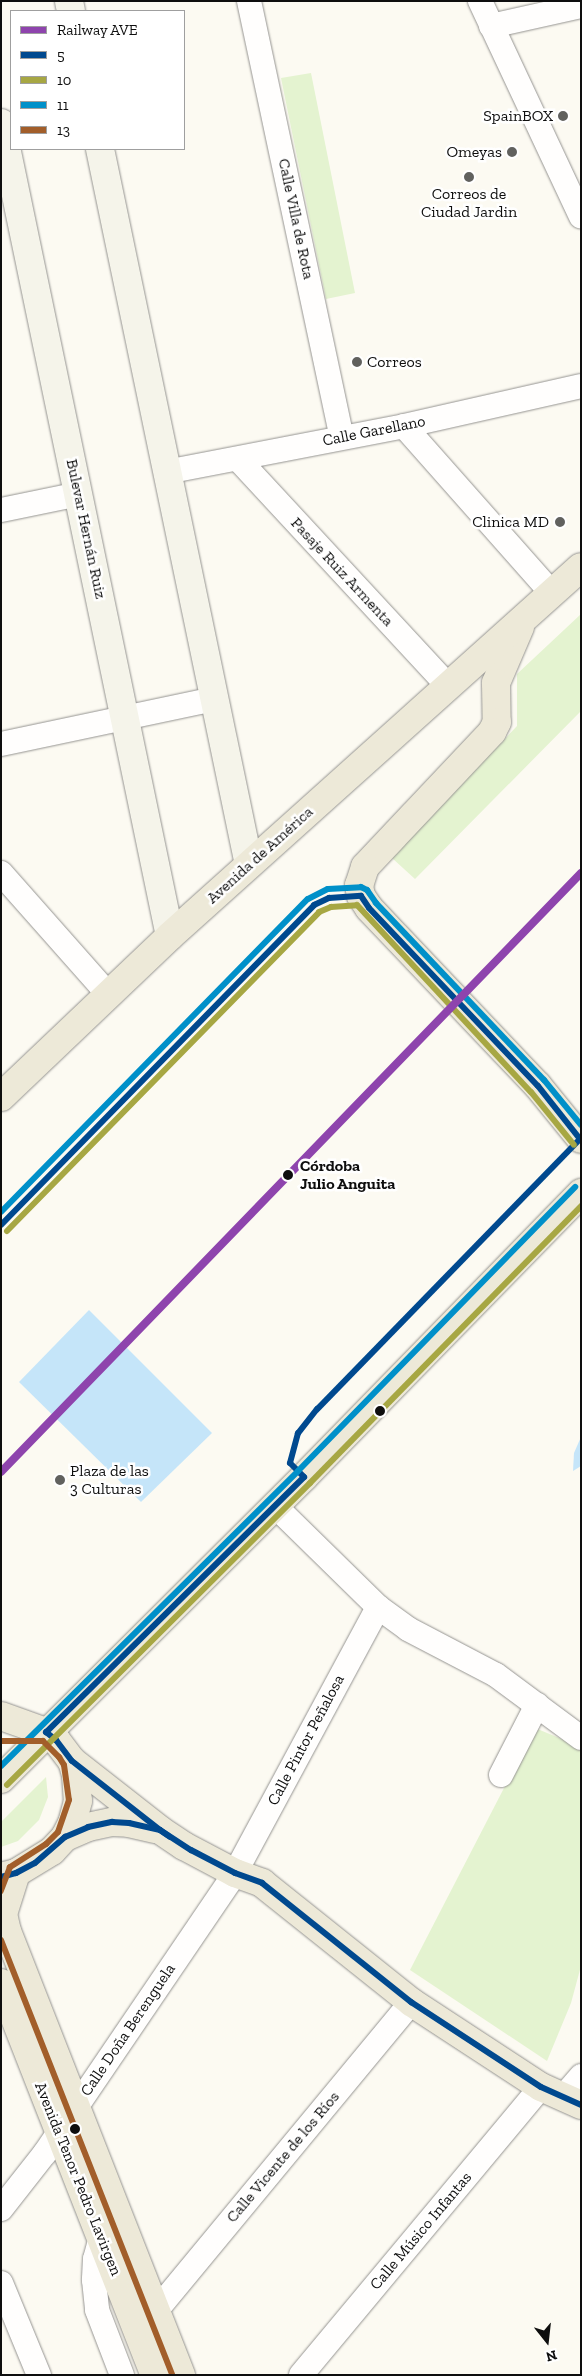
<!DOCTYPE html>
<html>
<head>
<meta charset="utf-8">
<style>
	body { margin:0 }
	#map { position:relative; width:582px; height:2376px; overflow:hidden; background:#fcfaf2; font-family:"Zilla Slab",serif }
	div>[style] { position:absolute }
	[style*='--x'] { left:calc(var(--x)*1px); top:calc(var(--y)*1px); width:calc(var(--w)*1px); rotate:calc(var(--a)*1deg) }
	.green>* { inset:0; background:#e4f3d0 }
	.water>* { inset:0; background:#c5e5f9 }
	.roads { filter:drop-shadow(0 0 1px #959491) drop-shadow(0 0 1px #959491) }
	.street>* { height:24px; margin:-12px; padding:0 12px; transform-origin:12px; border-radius:12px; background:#fffefd }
	.secondary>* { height:28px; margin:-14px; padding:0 14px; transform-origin:14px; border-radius:14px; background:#f5f4ea }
	.primary>* { height:28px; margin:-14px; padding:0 14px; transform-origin:14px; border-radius:14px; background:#ede9d8 }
	.bus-1>* { height:6px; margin:-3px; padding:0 3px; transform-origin:3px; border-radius:3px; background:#00498f }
	.bus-2>* { height:6px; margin:-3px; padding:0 3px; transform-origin:3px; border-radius:3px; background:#a7a743 }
	.bus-3>* { height:6px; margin:-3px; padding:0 3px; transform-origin:3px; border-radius:3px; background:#0090c9 }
	.bus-4>* { height:6px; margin:-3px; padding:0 3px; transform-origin:3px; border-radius:3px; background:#a25e2a }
	.rail-1>* { height:8px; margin:-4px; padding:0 4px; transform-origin:4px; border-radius:4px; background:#8e44ad }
	.dots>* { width:14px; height:14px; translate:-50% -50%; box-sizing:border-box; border:2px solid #fff; border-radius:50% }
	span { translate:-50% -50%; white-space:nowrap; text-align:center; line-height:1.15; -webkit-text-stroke:5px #fff; paint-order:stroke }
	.poi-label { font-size:16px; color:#0e0e0e }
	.right { translate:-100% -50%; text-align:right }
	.left { translate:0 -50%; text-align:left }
	.street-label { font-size:16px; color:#0e0e0e }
	.stop-label { font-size:16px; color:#0e0e0e; font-weight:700 }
	.frame { position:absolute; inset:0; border:2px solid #0e0e0e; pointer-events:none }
	.legend { position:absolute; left:10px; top:10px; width:175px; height:140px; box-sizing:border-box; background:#fff; border:1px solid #9f9f9f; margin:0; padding:6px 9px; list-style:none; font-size:15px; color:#0e0e0e }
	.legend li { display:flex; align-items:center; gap:10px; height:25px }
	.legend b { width:25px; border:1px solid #9f9f9f }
	.north { position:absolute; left:522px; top:2316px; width:50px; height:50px; -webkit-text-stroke:4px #fff; paint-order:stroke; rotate:164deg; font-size:14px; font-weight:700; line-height:20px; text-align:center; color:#0e0e0e }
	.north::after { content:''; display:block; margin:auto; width:18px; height:22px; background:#0e0e0e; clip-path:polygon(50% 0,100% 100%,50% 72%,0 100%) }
</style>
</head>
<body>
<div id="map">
	<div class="green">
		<i style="clip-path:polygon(311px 73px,355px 293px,326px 299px,281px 78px)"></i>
		<i style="clip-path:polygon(581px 614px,581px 711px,415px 879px,392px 858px,517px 726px,517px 674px)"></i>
		<i style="clip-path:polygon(535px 1728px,581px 1747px,581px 1966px,571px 2003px,547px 2061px,410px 1970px)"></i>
		<i style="clip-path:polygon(46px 1777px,48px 1797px,39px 1820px,18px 1841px,1px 1847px,1px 1822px)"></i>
	</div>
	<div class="water">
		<i style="clip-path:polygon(89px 1310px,212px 1433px,141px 1502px,19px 1382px)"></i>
		<i style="clip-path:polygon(581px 1437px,581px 1466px,573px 1471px,574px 1453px)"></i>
	</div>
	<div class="roads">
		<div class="street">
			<i style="--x:249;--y:1;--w:446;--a:78"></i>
			<i style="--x:480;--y:1;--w:238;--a:64.9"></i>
			<i style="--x:491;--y:26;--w:92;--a:-12.5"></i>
			<i style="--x:404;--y:426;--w:223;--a:48.5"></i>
			<i style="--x:238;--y:459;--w:308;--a:47.2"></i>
			<i style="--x:166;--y:472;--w:242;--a:-10.9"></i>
			<i style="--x:404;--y:426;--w:181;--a:-12.7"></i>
			<i style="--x:1;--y:510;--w:80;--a:-11.6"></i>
			<i style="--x:1;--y:744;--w:218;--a:-11.9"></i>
			<i style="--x:1;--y:873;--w:163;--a:48.5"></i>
			<i style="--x:275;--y:1506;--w:144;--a:44.4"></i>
			<i style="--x:378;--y:1607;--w:37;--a:36"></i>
			<i style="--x:408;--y:1629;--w:99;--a:27.6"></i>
			<i style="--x:496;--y:1675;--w:106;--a:36.5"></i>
			<i style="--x:501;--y:1775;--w:79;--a:-62.8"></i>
			<i style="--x:563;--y:2097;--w:28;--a:-49"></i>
			<i style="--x:1;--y:2209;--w:71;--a:-51.8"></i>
			<i style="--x:45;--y:2153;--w:338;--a:-55.8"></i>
			<i style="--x:235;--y:1873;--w:302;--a:-61.7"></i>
			<i style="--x:101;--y:2237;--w:23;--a:105"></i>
			<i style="--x:95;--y:2259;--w:21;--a:93"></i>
			<i style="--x:94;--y:2280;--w:30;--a:84"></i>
			<i style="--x:97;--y:2310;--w:70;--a:69"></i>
			<i style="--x:1;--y:2283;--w:100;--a:67.6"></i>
			<i style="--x:155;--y:2312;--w:402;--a:-50.4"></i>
			<i style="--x:301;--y:2375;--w:375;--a:-50.2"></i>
		</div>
		<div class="secondary">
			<i style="--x:69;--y:1;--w:10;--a:79"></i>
			<i style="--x:1;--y:123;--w:830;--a:78.26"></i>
			<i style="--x:100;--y:149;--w:731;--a:78.24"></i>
		</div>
		<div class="primary">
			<i style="--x:520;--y:627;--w:61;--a:113.2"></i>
			<i style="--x:496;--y:683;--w:39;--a:89"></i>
			<i style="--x:497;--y:722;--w:11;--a:117"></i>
			<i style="--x:492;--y:732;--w:185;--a:133.3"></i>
			<i style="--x:365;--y:867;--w:19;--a:108"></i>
			<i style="--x:359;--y:885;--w:11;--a:80"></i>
			<i style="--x:361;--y:896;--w:14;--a:56"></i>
			<i style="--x:369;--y:908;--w:245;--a:46.5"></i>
			<i style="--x:538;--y:1086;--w:68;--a:50.9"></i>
			<i style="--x:1;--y:1097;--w:233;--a:-43.6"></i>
			<i style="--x:170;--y:936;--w:552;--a:-41.92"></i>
			<i style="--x:1;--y:1716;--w:48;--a:19.6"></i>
			<i style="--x:46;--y:1732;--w:13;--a:39"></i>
			<i style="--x:56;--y:1740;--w:26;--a:53"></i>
			<i style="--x:72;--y:1761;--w:15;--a:74"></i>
			<i style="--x:76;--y:1775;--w:26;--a:86"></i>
			<i style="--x:78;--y:1801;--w:23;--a:105"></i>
			<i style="--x:72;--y:1823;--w:16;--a:117"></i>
			<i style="--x:65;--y:1837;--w:19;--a:133"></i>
			<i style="--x:52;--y:1851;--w:42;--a:148.6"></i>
			<i style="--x:16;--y:1873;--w:16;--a:165"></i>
			<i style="--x:72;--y:1761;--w:112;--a:38.1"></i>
			<i style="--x:160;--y:1830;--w:29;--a:34"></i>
			<i style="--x:184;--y:1846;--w:58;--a:27.9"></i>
			<i style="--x:235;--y:1873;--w:29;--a:20"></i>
			<i style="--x:262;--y:1883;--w:191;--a:38.6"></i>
			<i style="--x:411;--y:2002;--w:155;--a:33.2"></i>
			<i style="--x:541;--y:2087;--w:44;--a:24.2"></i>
			<i style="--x:1;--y:1779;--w:428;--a:-44.9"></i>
			<i style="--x:304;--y:1477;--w:397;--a:-45.7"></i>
			<i style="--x:65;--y:1837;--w:25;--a:-23"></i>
			<i style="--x:88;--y:1827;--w:25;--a:-12"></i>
			<i style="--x:112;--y:1822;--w:17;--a:3"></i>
			<i style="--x:129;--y:1823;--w:27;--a:13"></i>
			<i style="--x:16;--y:1873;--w:43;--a:107.6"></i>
			<i style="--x:3;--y:1914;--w:17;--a:77"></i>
			<i style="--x:7;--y:1931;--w:477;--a:68.6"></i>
			<i style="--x:1;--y:1983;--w:421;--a:68.6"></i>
		</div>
	</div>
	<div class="bus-1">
		<i style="--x:1;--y:1225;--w:448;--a:-45.6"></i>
		<i style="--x:314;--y:905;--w:17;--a:-25"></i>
		<i style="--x:329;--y:898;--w:32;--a:-4"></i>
		<i style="--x:361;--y:896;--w:14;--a:56"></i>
		<i style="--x:369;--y:908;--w:245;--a:46.5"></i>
		<i style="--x:538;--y:1086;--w:68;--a:51.6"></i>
		<i style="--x:580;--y:1139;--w:377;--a:134.2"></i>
		<i style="--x:317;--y:1409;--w:31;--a:128"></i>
		<i style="--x:298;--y:1433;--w:31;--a:105"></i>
		<i style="--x:290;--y:1463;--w:20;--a:45"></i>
		<i style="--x:304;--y:1477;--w:363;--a:135.3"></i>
		<i style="--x:46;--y:1732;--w:13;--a:39"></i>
		<i style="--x:56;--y:1740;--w:26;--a:53"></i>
		<i style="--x:72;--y:1761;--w:112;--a:38.1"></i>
		<i style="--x:160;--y:1830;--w:37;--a:33"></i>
		<i style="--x:191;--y:1850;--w:50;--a:27.6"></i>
		<i style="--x:235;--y:1873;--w:29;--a:20"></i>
		<i style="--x:262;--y:1883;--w:191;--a:38.6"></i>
		<i style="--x:411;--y:2002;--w:155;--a:33.2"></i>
		<i style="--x:541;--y:2087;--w:44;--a:24.2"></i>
		<i style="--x:1;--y:1877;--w:16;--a:-15"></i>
		<i style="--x:16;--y:1873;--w:21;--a:-28"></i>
		<i style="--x:35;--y:1863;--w:40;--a:-41"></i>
		<i style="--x:65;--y:1837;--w:25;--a:-23"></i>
		<i style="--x:88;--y:1827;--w:25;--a:-12"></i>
		<i style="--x:112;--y:1822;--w:17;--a:3"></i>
		<i style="--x:129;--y:1823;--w:32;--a:13"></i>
		<i style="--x:160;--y:1830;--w:12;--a:35"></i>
	</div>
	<div class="bus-2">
		<i style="--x:7;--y:1231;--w:446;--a:-45.6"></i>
		<i style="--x:319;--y:912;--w:13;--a:-23"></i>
		<i style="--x:331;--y:907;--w:26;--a:-4"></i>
		<i style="--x:357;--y:905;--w:255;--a:47.1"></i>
		<i style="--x:531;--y:1092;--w:68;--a:50.9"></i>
		<i style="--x:7;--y:1785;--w:428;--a:-44.9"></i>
		<i style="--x:310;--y:1483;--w:388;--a:-45.6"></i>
	</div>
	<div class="bus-3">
		<i style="--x:1;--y:1212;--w:438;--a:-45.6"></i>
		<i style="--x:308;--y:899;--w:22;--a:-27"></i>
		<i style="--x:328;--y:889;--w:33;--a:-3"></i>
		<i style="--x:361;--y:887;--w:7;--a:27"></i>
		<i style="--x:367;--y:890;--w:16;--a:55"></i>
		<i style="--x:376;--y:903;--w:244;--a:46.5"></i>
		<i style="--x:544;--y:1080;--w:58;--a:50.6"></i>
		<i style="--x:1;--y:1766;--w:419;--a:-44.8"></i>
		<i style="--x:298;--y:1471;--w:397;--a:-45.7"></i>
	</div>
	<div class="bus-4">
		<i style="--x:1;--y:1741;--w:42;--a:0"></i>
		<i style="--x:43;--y:1741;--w:23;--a:45"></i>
		<i style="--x:59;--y:1757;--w:9;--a:58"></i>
		<i style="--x:64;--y:1765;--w:35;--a:82"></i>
		<i style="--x:69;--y:1800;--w:34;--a:109"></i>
		<i style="--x:58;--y:1832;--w:17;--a:135"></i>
		<i style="--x:46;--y:1844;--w:43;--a:147.4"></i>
		<i style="--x:10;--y:1867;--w:26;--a:111"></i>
		<i style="--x:1;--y:1940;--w:467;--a:68.5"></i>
	</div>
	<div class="rail-1">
		<i style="--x:1;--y:1472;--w:834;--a:-45.92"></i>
	</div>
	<div class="dots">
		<i style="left:563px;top:116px;background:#61615e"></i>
		<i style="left:512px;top:152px;background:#61615e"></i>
		<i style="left:469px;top:177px;background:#61615e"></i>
		<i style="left:357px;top:362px;background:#61615e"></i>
		<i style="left:560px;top:522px;background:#61615e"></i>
		<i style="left:288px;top:1175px;background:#0e0e0e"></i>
		<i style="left:380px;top:1411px;background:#0e0e0e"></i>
		<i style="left:60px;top:1480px;background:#61615e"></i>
		<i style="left:75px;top:2129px;background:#0e0e0e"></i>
	</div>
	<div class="poi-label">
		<span class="right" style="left:553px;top:116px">SpainBOX</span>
		<span class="right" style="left:502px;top:152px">Omeyas</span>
		<span style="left:469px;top:203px">Correos de<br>Ciudad Jardin</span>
		<span class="left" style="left:367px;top:362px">Correos</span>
		<span class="right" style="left:549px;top:522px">Clinica MD</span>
		<span class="left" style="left:70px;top:1480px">Plaza de las<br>3 Culturas</span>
	</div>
	<div class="street-label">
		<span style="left:296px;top:219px;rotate:78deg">Calle Villa de Rota</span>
		<span style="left:374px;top:431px;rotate:-11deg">Calle Garellano</span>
		<span style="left:86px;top:529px;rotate:78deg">Bulevar Hernán Ruiz</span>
		<span style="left:342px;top:572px;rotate:47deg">Pasaje Ruiz Armenta</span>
		<span style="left:260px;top:855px;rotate:-42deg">Avenida de América</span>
		<span style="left:306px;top:1740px;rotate:-62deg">Calle Pintor Peñalosa</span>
		<span style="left:128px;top:2030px;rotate:-56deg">Calle Doña Berenguela</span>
		<span style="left:283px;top:2157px;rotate:-50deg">Calle Vicente de los Ríos</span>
		<span style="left:78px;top:2179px;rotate:68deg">Avenida Tenor Pedro Lavirgen</span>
		<span style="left:421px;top:2231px;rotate:-50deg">Calle Músico Infantas</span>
	</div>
	<div class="stop-label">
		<span class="left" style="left:300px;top:1175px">Córdoba<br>Julio Anguita</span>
	</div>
	<div class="frame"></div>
	<ul class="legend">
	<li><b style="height:6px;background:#8e44ad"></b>Railway AVE</li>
	<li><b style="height:6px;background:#00498f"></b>5</li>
	<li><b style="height:6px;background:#a7a743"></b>10</li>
	<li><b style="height:6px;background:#0090c9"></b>11</li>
	<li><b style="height:6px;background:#a25e2a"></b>13</li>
	</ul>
	<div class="north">N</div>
</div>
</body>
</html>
